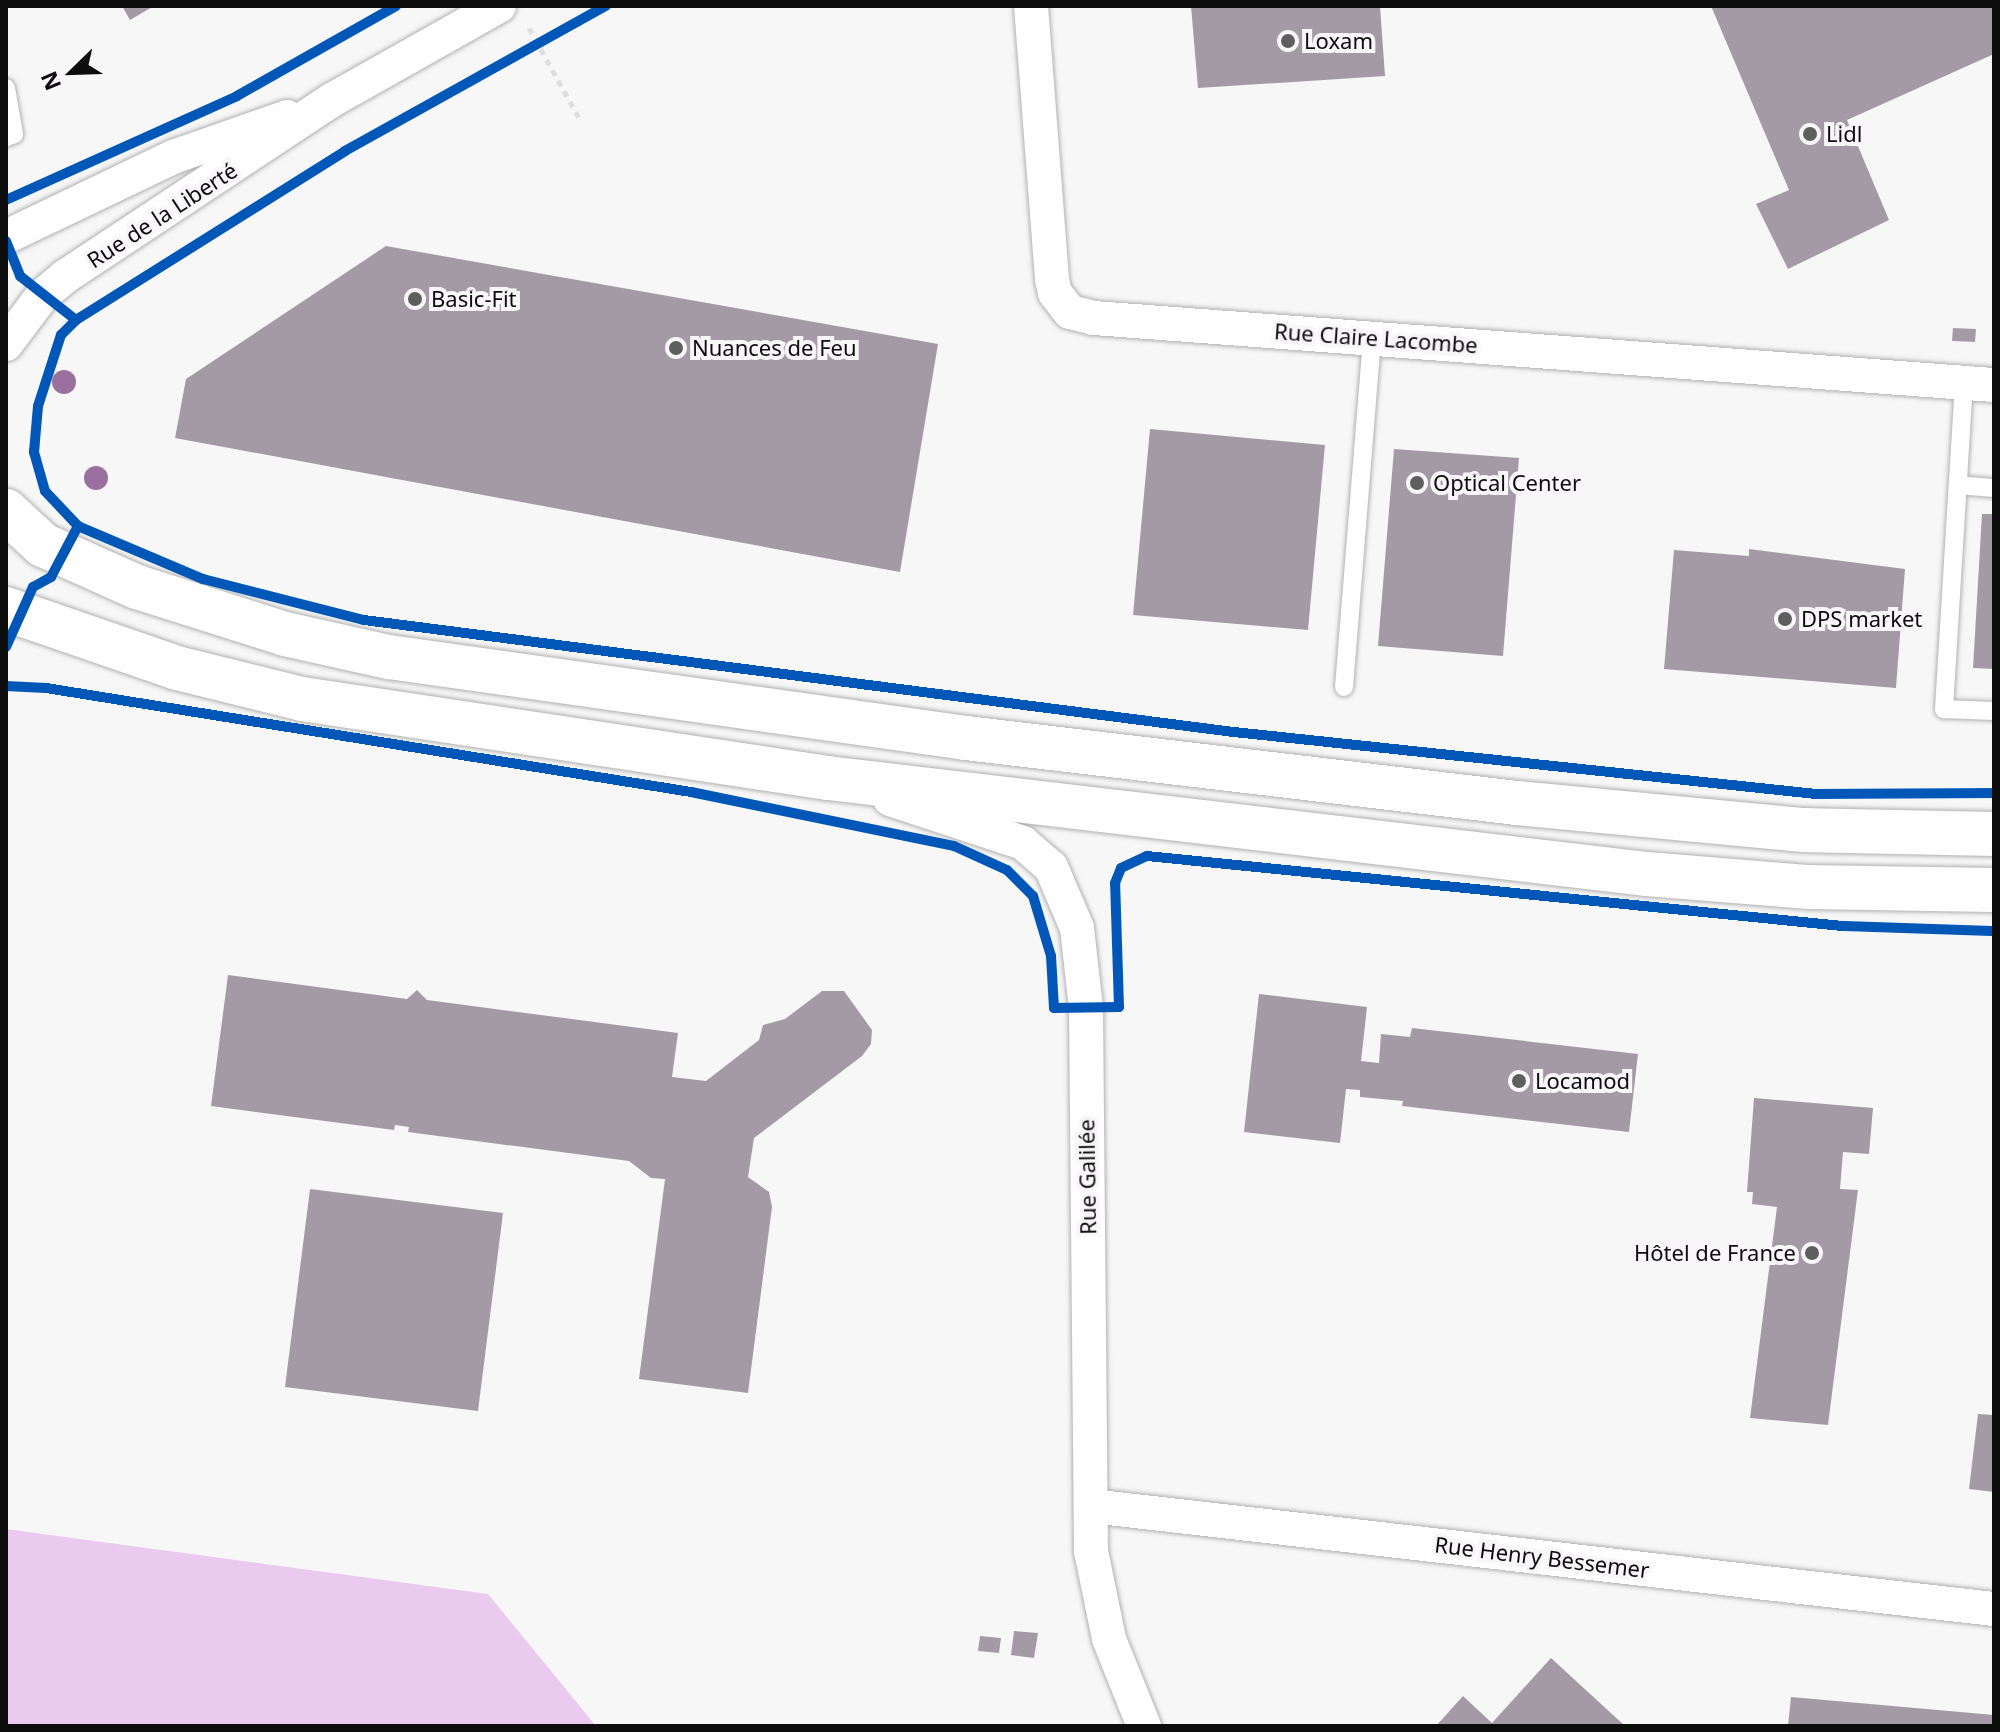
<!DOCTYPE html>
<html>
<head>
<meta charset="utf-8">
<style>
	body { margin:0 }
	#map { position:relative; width:2000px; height:1732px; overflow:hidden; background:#f8f7f8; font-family:"Noto Sans",sans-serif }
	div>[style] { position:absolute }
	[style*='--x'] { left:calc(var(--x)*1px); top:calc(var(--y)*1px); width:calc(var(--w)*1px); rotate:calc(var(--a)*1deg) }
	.forest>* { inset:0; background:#eacaef }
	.building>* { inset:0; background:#a49aa6 }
	.path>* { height:5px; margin-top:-2.5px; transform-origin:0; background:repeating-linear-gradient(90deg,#dedede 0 6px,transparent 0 12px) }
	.roads { filter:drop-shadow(0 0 2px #b1b1b1) drop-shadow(0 0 2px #b1b1b1) }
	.lane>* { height:18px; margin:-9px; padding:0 9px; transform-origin:9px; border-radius:9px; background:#fefefe }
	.street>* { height:34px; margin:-17px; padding:0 17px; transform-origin:17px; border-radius:17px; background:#fefefe }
	.secondary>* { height:44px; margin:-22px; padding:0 22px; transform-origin:22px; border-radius:22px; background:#fefefe }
	.cycleway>* { height:10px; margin:-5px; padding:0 5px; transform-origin:5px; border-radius:5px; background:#0057b8 }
	.trees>* { width:24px; height:24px; margin:-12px; border-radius:50%; background:#99709e }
	.dots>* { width:22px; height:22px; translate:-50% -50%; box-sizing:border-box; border:4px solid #f9f6f9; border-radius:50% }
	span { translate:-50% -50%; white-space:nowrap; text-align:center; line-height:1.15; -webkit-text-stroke:8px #f9f6f9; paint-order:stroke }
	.poi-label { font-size:22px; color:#0d0c0d }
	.left { translate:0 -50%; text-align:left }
	.right { translate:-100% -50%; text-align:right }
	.street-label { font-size:22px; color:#0d0c0d }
	.frame { position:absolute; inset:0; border:8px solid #0d0c0d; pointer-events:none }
	.north { position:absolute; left:32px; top:32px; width:80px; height:80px; -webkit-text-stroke:6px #f9f6f9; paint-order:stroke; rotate:247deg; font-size:22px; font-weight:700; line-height:32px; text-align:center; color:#0d0c0d }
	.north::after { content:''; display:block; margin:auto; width:28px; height:36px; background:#0d0c0d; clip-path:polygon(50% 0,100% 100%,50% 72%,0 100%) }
</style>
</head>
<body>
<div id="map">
	<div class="forest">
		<i style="clip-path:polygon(6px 1529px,488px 1594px,596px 1726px,6px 1726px)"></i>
	</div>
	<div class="building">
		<i style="clip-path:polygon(122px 6px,154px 6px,130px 20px)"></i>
		<i style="clip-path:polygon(1191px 6px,1380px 6px,1385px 76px,1198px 88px)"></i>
		<i style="clip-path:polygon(1711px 6px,1994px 6px,1994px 54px,1847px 120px,1889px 220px,1788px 269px,1756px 204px,1789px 190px)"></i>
		<i style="clip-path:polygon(386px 246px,938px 344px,900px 572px,175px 438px,186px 379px)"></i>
		<i style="clip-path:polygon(1953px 328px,1976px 329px,1975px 342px,1952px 341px)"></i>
		<i style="clip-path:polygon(1150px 429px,1325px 445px,1308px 630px,1133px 615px)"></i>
		<i style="clip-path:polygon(1394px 449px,1519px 458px,1503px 656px,1378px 646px)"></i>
		<i style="clip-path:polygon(1982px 514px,1994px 514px,1994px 669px,1973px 668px)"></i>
		<i style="clip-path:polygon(1749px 549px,1905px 569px,1896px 688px,1664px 669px,1674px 550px,1749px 556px)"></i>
		<i style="clip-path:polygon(228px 975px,407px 999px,417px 990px,427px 1000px,678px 1033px,672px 1077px,706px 1081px,759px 1040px,763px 1025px,785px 1019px,822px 991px,844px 991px,872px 1030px,871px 1044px,862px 1056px,754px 1138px,748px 1177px,769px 1192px,772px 1207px,748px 1393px,639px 1379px,665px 1179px,651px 1178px,629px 1161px,408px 1132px,409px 1127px,395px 1125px,394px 1130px,211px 1106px)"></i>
		<i style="clip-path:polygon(1259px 994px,1367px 1007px,1361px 1061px,1379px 1063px,1381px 1034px,1410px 1037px,1412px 1028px,1638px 1054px,1629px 1132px,1402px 1106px,1403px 1101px,1360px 1097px,1360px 1090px,1346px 1089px,1340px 1143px,1244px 1132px)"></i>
		<i style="clip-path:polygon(1754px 1098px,1873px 1108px,1869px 1154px,1843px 1152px,1840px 1189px,1858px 1190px,1828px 1425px,1750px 1418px,1777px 1207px,1752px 1204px,1753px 1192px,1747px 1192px)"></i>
		<i style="clip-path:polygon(310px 1189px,503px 1213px,478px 1411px,285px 1387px)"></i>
		<i style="clip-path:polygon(1978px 1414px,1994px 1415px,1994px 1492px,1969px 1489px)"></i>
		<i style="clip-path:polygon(1014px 1631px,1038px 1633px,1034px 1658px,1011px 1655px)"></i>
		<i style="clip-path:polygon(980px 1636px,1001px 1638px,999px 1653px,978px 1651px)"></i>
		<i style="clip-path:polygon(1551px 1658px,1625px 1726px,1436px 1726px,1463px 1696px,1492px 1723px)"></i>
		<i style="clip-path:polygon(1791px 1697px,1994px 1715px,1994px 1726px,1788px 1726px)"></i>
	</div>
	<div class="path">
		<i style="--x:529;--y:28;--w:103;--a:60.9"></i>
		<i style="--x:261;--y:82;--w:155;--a:-29.4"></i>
		<i style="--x:84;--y:315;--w:308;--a:-32.1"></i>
		<i style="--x:345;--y:151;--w:299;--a:-29.1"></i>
		<i style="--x:42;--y:484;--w:56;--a:-97.1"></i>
		<i style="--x:35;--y:428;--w:89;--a:-74.4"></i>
		<i style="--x:6;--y:686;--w:40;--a:2.9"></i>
		<i style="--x:46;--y:688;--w:108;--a:11.2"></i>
		<i style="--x:1113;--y:910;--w:43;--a:-79.2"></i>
		<i style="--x:1121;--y:868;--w:18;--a:-29"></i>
	</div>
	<div class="roads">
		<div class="lane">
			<i style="--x:6;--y:88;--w:47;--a:80.1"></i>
			<i style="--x:14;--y:134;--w:9;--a:159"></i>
			<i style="--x:1964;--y:382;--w:328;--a:93.5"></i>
			<i style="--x:1944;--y:709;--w:50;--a:2.3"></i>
			<i style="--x:1958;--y:485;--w:36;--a:5"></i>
			<i style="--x:1344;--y:687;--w:350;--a:-85.4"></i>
		</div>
		<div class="street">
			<i style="--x:1031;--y:6;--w:274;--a:85.6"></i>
			<i style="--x:1052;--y:279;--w:14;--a:78"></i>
			<i style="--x:1055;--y:293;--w:24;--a:52"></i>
			<i style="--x:1070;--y:312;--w:25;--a:14"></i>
			<i style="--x:1094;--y:318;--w:902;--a:4.26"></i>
			<i style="--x:6;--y:237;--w:185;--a:-25.6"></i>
			<i style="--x:173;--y:157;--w:121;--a:-19.3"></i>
			<i style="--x:6;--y:344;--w:60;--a:-53.1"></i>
			<i style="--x:42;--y:296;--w:31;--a:-40"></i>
			<i style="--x:66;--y:276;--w:319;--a:-33.5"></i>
			<i style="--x:332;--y:100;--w:192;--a:-29.4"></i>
			<i style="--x:890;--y:799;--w:140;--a:18.3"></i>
			<i style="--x:1023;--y:843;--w:37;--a:41"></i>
			<i style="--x:1051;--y:867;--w:66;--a:66.9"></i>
			<i style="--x:1077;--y:928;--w:81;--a:83.6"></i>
			<i style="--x:1086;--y:1008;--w:543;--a:89.47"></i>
			<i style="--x:1091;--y:1551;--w:90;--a:78.4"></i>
			<i style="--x:1109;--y:1639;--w:94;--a:68.1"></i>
			<i style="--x:1091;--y:1506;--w:909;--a:6.51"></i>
		</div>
		<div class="secondary">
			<i style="--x:6;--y:511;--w:50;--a:42.6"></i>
			<i style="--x:43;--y:545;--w:103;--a:24.1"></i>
			<i style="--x:137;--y:587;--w:155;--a:17.6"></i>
			<i style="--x:285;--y:634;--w:107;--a:12.5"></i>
			<i style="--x:389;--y:657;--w:583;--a:7.99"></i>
			<i style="--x:966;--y:738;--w:555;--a:6.73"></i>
			<i style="--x:1517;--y:803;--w:288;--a:5.4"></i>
			<i style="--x:1804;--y:830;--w:190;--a:1.2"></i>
			<i style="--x:6;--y:609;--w:181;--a:19"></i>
			<i style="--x:177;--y:668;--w:129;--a:13.9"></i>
			<i style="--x:302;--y:699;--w:532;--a:8.54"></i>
			<i style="--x:828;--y:778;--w:825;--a:6.69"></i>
			<i style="--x:1647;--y:874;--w:163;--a:4.6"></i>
			<i style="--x:1809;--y:887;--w:185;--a:0.9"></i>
		</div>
	</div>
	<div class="cycleway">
		<i style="--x:6;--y:200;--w:253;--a:-24.2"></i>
		<i style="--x:237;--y:96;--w:183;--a:-29.5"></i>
		<i style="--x:6;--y:241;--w:38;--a:68"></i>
		<i style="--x:20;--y:276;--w:71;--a:38.2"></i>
		<i style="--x:76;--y:320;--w:318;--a:-32.1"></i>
		<i style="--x:345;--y:151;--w:299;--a:-29.1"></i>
		<i style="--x:78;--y:526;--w:136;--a:23"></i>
		<i style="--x:203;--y:579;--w:166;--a:14.3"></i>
		<i style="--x:364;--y:620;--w:877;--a:7.34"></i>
		<i style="--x:1234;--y:732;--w:585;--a:6.08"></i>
		<i style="--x:1816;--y:794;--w:178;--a:-0.3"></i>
		<i style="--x:6;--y:647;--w:66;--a:-65.8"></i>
		<i style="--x:33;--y:587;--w:21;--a:-29"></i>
		<i style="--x:51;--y:577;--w:58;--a:-62.1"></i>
		<i style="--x:78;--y:526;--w:48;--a:-133.3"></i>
		<i style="--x:45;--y:491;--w:41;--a:-105.8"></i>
		<i style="--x:34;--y:452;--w:46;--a:-85"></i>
		<i style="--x:38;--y:406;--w:75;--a:-72.1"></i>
		<i style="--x:61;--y:335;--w:21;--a:-45"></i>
		<i style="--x:6;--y:686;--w:40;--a:2.9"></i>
		<i style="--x:46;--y:688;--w:653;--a:9.16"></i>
		<i style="--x:691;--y:792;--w:268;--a:11.6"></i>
		<i style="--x:954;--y:846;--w:58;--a:24.4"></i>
		<i style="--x:1007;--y:870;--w:37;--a:45"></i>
		<i style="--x:1033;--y:896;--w:63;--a:73.3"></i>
		<i style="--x:1051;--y:956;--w:52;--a:86.7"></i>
		<i style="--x:1054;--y:1008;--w:65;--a:-0.9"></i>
		<i style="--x:1119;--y:1007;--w:124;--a:-91.8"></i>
		<i style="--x:1115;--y:883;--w:16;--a:-68"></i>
		<i style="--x:1121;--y:868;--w:29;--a:-25"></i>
		<i style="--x:1147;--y:856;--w:699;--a:5.75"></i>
		<i style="--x:1842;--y:926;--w:152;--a:1.9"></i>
	</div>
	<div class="trees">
		<i style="left:64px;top:382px"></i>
		<i style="left:96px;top:478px"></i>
	</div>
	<div class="dots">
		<i style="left:1288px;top:41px;background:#5f5e5f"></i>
		<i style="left:1810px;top:134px;background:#5f5e5f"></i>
		<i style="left:415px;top:299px;background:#5f5e5f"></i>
		<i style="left:676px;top:348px;background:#5f5e5f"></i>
		<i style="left:1417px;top:483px;background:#5f5e5f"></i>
		<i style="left:1785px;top:619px;background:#5f5e5f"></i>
		<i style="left:1519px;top:1081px;background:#5f5e5f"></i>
		<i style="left:1812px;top:1253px;background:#5f5e5f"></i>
	</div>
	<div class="poi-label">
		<span class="left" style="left:1304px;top:41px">Loxam</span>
		<span class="left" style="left:1826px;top:134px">Lidl</span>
		<span class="left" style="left:431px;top:299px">Basic-Fit</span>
		<span class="left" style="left:692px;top:348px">Nuances de Feu</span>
		<span class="left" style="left:1433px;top:483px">Optical Center</span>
		<span class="left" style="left:1801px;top:619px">DPS market</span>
		<span class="left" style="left:1535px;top:1081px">Locamod</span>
		<span class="right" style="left:1796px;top:1253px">Hôtel de France</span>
	</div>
	<div class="street-label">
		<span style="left:162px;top:215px;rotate:-33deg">Rue de la Liberté</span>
		<span style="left:1376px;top:338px;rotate:4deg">Rue Claire Lacombe</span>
		<span style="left:1087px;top:1177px;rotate:-91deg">Rue Galilée</span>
		<span style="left:1542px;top:1557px;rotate:7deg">Rue Henry Bessemer</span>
	</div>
	<div class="frame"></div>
	<div class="north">N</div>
</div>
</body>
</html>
